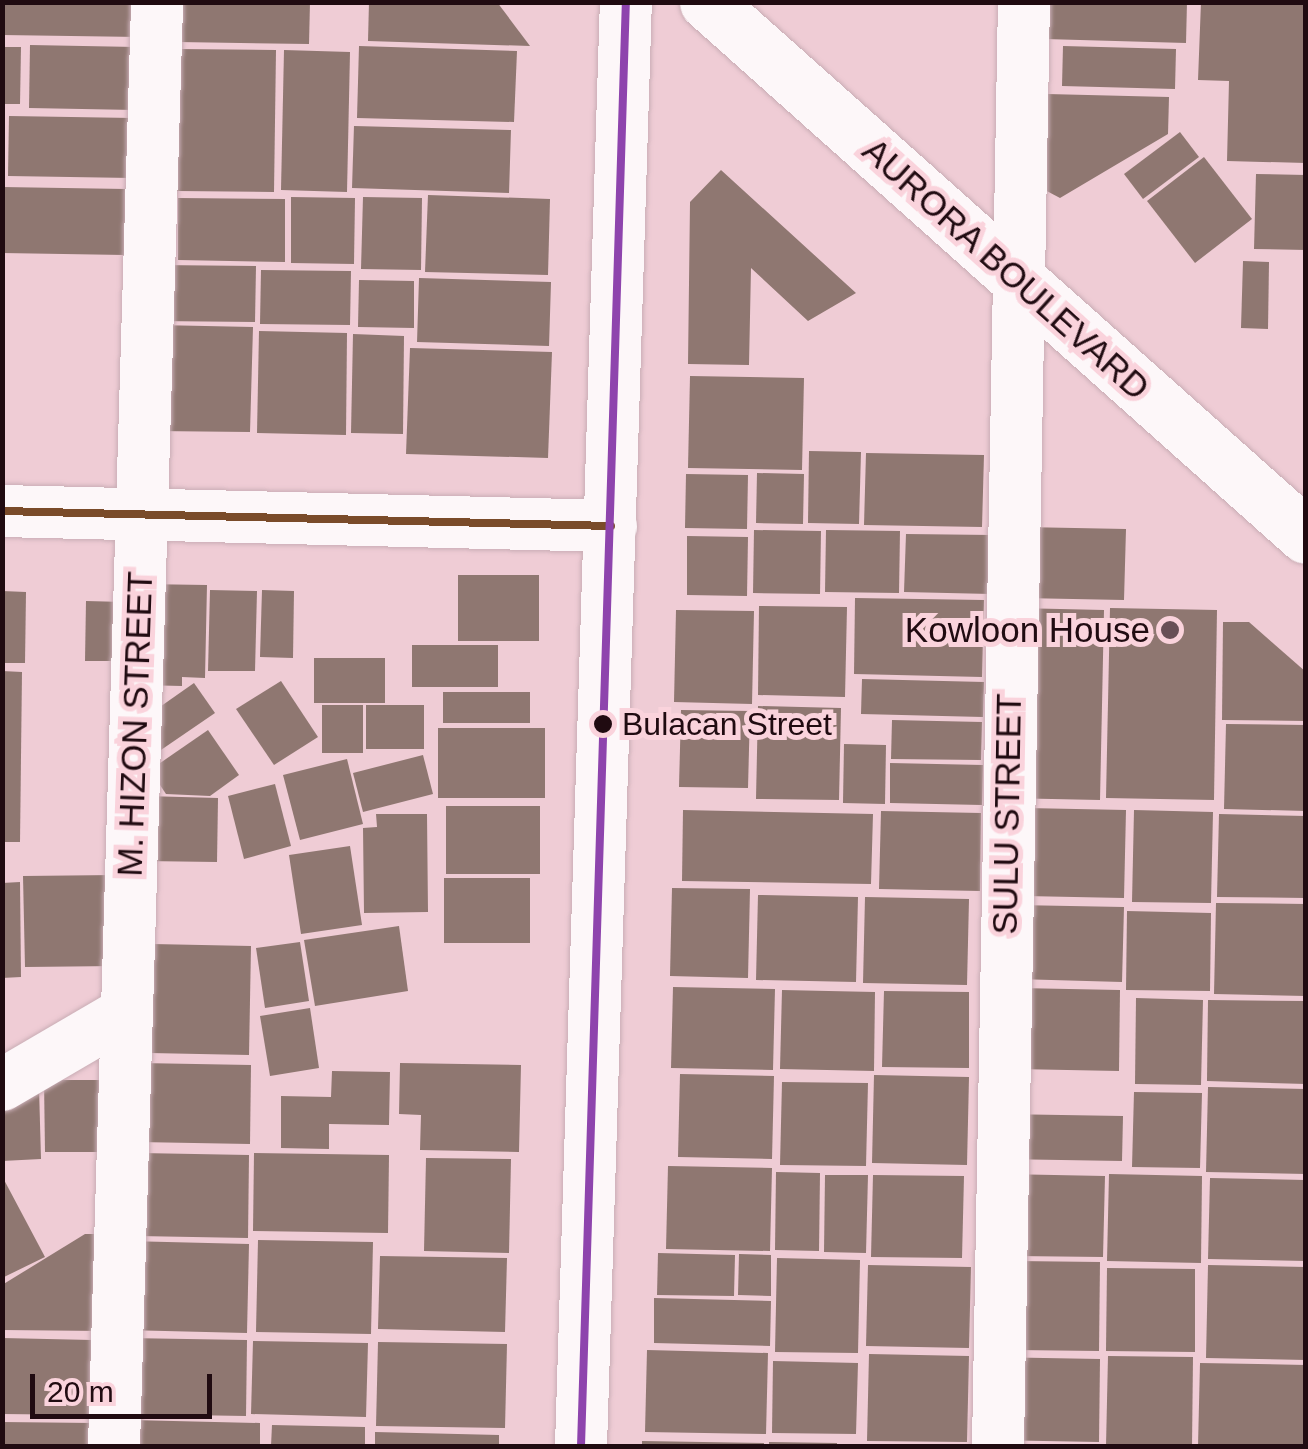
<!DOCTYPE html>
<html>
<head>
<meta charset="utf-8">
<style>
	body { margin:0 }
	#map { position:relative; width:1308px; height:1449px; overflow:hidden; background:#efccd5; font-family:Arial,sans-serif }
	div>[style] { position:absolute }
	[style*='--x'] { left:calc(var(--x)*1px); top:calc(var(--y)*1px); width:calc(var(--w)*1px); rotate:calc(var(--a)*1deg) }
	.building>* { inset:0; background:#8f7771 }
	.roads { filter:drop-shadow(0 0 2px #c9adb5) drop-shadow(0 0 2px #c9adb5) }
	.minor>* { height:52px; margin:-26px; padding:0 26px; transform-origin:26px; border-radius:26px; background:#fdf7f9 }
	.secondary>* { height:55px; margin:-27.5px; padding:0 27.5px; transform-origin:27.5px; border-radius:27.5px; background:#fdf7f9 }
	.bus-1>* { height:8px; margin:-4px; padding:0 4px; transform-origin:4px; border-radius:4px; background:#7a4b2a }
	.bus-2>* { height:8px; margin:-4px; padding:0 4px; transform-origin:4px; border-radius:4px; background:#8e44ad }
	.dots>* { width:28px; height:28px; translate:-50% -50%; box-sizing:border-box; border:5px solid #fad3dc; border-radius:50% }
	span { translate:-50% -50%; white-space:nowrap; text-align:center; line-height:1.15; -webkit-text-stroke:10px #fad3dc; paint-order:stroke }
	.bus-label { font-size:32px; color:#200b11 }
	.left { translate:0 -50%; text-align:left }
	.street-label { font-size:35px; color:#200b11 }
	.poi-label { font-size:35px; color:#200b11 }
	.right { translate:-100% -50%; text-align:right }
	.frame { position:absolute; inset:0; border:5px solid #200b11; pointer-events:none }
	.scale { position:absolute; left:30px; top:1374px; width:182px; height:45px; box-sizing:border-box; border:5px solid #200b11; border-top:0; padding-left:12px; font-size:30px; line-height:35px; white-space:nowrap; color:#200b11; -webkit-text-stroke:8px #fad3dc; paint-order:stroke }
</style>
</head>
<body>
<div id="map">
	<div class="building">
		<i style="clip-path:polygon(2px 2px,141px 2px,140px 37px,2px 35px)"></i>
		<i style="clip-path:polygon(179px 2px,310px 2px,309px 44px,178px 42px)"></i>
		<i style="clip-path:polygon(369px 2px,497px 2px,530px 46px,368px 41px)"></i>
		<i style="clip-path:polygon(1046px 2px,1187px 2px,1186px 43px,1045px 39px)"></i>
		<i style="clip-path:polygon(1201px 2px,1306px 2px,1306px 163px,1227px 161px,1229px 81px,1198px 80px)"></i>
		<i style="clip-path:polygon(30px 45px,136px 47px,135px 110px,29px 108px)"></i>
		<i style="clip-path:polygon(359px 46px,517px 51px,514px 122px,357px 118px)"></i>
		<i style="clip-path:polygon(1063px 46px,1176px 49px,1175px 89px,1062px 86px)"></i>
		<i style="clip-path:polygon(2px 47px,21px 47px,20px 104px,2px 104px)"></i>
		<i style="clip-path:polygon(178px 49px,276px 50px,274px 192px,177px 191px)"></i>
		<i style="clip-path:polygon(284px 50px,350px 52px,347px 192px,281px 190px)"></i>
		<i style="clip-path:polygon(1047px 94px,1169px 97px,1168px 134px,1060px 198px,1043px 189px)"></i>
		<i style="clip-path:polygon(9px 116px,133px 118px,132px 178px,8px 176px)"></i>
		<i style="clip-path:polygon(354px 126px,511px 130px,509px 193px,352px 188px)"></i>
		<i style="clip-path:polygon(1180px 132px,1199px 157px,1143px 199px,1124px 174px)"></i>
		<i style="clip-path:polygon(1204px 157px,1252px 219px,1195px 263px,1147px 201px)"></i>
		<i style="clip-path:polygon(721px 170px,856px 293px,808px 321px,751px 268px,749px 365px,688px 364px,690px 202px)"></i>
		<i style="clip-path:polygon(1256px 174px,1306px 175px,1306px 250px,1254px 249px)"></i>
		<i style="clip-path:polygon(2px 187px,126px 189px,125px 255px,2px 253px)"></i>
		<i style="clip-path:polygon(428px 195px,550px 199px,548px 275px,425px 272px)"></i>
		<i style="clip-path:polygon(291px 197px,355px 198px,354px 264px,291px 263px)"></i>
		<i style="clip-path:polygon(363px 197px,422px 198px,421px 270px,361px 269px)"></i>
		<i style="clip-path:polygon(178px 198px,285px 199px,285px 262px,178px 260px)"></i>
		<i style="clip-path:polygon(1243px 261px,1269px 262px,1268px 329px,1241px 328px)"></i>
		<i style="clip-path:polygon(158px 265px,256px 266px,255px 322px,157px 321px)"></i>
		<i style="clip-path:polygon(261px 270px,351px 271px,350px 325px,260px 324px)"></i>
		<i style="clip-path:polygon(419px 278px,551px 282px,549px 346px,417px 342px)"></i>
		<i style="clip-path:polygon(359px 280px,414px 281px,414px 328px,358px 327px)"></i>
		<i style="clip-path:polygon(157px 325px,253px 327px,250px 432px,155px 431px)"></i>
		<i style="clip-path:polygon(259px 331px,347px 333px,346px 435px,257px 433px)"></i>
		<i style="clip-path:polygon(353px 334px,404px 336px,403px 434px,351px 433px)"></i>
		<i style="clip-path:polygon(410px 348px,552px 352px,548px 458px,406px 454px)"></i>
		<i style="clip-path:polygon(690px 376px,804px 378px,802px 470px,688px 468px)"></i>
		<i style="clip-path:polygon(809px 451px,861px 452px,859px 524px,808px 523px)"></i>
		<i style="clip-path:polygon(866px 453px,984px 455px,982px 527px,864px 525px)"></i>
		<i style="clip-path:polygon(757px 473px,804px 474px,803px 524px,756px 523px)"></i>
		<i style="clip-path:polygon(686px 474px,748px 475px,747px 529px,685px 528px)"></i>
		<i style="clip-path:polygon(1023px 527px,1126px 529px,1124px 600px,1022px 598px)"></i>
		<i style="clip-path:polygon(754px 530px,821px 531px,820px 594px,753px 593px)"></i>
		<i style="clip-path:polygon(826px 530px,900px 531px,899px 593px,825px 592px)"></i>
		<i style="clip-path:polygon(906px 534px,992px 535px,991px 594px,904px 592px)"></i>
		<i style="clip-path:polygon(687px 536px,748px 537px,747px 596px,687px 595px)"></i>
		<i style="clip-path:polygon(458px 575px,539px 575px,539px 641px,458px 641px)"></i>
		<i style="clip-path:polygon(142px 584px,207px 585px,205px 678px,182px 677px,182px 686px,140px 685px)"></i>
		<i style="clip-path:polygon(210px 590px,257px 591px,255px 671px,208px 671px)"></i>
		<i style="clip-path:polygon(262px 590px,294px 591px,293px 658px,260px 657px)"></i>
		<i style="clip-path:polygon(2px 591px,26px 592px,25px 663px,2px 663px)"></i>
		<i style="clip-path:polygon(855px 598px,984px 600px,982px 677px,854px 674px)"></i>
		<i style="clip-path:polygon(86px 601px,124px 602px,123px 661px,85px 661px)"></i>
		<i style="clip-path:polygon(759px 606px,847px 607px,845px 697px,758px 695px)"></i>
		<i style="clip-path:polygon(1011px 608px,1104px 610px,1100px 800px,1007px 798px)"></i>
		<i style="clip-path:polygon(1110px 608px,1217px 610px,1214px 800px,1106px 798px)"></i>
		<i style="clip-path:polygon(676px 610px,754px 611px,752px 704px,674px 702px)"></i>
		<i style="clip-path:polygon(1223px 622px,1249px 622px,1306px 672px,1306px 721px,1222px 720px)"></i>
		<i style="clip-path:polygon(412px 645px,498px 645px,498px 687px,412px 687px)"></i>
		<i style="clip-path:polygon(314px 658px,385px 658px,385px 703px,314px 703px)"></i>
		<i style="clip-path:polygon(2px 671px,22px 672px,20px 842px,2px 842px)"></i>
		<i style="clip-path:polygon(862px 679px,984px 682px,983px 717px,861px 714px)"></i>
		<i style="clip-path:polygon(281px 681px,318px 737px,274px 765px,236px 709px)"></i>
		<i style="clip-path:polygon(194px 683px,215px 713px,158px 752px,137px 723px)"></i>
		<i style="clip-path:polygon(443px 692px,530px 692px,530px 723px,443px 723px)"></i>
		<i style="clip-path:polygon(322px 705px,363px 705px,363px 753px,322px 753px)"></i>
		<i style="clip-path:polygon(366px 705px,424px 705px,424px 749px,366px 749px)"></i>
		<i style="clip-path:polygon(758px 706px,841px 708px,839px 800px,756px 799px)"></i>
		<i style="clip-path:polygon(681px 710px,750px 711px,748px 788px,679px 787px)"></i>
		<i style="clip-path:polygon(892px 720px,982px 722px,981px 760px,891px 759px)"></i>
		<i style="clip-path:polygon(1226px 724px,1306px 725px,1306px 811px,1224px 809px)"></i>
		<i style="clip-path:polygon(438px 728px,545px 728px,545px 798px,438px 798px)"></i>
		<i style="clip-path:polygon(208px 730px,239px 775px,210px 796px,166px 794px,150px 770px)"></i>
		<i style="clip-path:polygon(844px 744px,886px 745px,885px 804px,843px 803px)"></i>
		<i style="clip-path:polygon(423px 755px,433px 794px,363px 812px,353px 773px)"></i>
		<i style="clip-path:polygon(347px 759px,363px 824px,300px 840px,283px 775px)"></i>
		<i style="clip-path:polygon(890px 763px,983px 765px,982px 805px,890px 803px)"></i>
		<i style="clip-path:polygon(275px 784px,291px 846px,244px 859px,228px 796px)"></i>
		<i style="clip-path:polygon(145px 796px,218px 798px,217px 862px,144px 861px)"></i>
		<i style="clip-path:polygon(446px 806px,540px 806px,540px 874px,446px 874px)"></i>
		<i style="clip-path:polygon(1026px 808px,1126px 810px,1124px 898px,1025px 896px)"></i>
		<i style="clip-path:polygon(683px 810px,873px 814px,871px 884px,682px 881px)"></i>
		<i style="clip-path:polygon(1134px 810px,1213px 812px,1211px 903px,1132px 902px)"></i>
		<i style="clip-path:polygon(881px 811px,981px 813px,980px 891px,879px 889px)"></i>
		<i style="clip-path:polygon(376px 814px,427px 814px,428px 912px,364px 913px,363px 828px,377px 827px)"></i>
		<i style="clip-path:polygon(1219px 814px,1306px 816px,1306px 898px,1217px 897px)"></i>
		<i style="clip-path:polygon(350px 846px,362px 925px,301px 934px,289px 855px)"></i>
		<i style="clip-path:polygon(115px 875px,116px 966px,25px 967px,23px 876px)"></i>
		<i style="clip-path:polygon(444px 878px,530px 878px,530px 943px,444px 943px)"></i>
		<i style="clip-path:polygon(20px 882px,21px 977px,2px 978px,2px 883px)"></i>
		<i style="clip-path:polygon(672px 888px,750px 889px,748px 978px,670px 976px)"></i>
		<i style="clip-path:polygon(758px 895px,858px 897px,856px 982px,756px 980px)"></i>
		<i style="clip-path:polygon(865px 897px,969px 899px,967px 985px,863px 983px)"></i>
		<i style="clip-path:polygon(1216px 903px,1306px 904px,1306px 996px,1214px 994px)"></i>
		<i style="clip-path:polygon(1013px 905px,1124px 907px,1122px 982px,1012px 979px)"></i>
		<i style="clip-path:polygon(1127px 911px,1211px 913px,1210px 991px,1126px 990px)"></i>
		<i style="clip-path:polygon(399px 926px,408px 991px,315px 1006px,304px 940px)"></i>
		<i style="clip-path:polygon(300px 942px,309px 1001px,265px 1008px,256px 948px)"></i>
		<i style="clip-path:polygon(152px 944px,251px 946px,249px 1055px,150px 1053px)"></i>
		<i style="clip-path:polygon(673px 987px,775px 989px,773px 1070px,671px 1068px)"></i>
		<i style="clip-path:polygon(1018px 988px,1120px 990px,1119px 1071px,1016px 1069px)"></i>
		<i style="clip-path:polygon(782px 990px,875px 992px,874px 1071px,780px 1069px)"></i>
		<i style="clip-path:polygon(884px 991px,969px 992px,969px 1068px,882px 1067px)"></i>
		<i style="clip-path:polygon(1136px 998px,1203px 1000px,1201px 1085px,1135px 1084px)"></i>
		<i style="clip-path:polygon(1208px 1000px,1306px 1001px,1306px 1084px,1207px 1081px)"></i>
		<i style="clip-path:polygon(310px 1008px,319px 1068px,270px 1076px,260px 1016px)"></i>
		<i style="clip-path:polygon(140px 1063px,251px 1065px,250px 1144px,138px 1142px)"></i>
		<i style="clip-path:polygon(400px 1063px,521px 1065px,519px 1152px,420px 1150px,421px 1115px,399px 1114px)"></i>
		<i style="clip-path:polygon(332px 1071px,390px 1072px,389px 1125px,329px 1124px,329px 1149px,281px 1148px,281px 1096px,331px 1097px)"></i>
		<i style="clip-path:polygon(680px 1074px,774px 1076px,772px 1159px,678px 1157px)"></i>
		<i style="clip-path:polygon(874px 1075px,969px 1077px,967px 1165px,872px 1163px)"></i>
		<i style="clip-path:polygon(44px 1080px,102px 1080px,103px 1152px,45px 1152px)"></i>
		<i style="clip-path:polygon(782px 1082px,868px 1083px,866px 1166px,780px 1165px)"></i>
		<i style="clip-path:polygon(1208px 1087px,1306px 1089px,1306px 1174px,1206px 1172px)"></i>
		<i style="clip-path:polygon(39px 1088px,41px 1159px,2px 1161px,2px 1105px)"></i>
		<i style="clip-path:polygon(1134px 1092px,1202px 1093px,1200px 1168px,1132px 1167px)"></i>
		<i style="clip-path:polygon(1008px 1114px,1123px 1116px,1122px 1161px,1007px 1159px)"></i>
		<i style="clip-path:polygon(140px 1153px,249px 1155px,248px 1238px,138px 1236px)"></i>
		<i style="clip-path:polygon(254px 1153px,389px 1155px,388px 1233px,253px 1231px)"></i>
		<i style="clip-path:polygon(426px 1158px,511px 1159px,509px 1253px,424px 1251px)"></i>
		<i style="clip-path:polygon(668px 1166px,772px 1168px,770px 1251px,666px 1249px)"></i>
		<i style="clip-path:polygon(776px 1172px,820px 1173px,819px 1251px,775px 1250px)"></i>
		<i style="clip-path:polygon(1009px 1174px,1105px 1176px,1103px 1257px,1007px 1256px)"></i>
		<i style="clip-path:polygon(1109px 1174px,1202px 1176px,1201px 1263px,1107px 1261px)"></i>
		<i style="clip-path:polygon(825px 1175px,868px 1175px,866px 1253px,824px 1252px)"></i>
		<i style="clip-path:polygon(873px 1175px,964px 1176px,962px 1258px,871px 1257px)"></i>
		<i style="clip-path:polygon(2px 1176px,45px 1257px,2px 1278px)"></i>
		<i style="clip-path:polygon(1210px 1178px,1306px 1180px,1306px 1261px,1208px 1259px)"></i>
		<i style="clip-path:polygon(85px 1234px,104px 1234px,103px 1331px,2px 1330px,2px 1285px)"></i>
		<i style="clip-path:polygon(258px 1240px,373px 1242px,371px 1334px,256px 1332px)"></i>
		<i style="clip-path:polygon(126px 1241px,249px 1244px,247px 1333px,124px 1330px)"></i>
		<i style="clip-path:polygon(658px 1253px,735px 1255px,734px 1296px,657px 1295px)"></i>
		<i style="clip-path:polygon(739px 1254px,771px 1255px,771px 1296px,738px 1295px)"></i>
		<i style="clip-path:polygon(380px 1256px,507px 1258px,505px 1332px,378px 1329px)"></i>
		<i style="clip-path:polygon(777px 1258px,860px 1260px,858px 1353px,775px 1352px)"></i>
		<i style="clip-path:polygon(1007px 1261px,1100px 1262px,1099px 1351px,1006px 1350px)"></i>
		<i style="clip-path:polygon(868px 1265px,971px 1267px,969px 1348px,866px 1346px)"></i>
		<i style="clip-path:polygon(1208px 1265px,1306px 1267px,1306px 1360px,1206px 1358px)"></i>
		<i style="clip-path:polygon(1107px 1268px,1195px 1269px,1195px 1352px,1106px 1351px)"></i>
		<i style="clip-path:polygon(654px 1298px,771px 1301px,770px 1346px,654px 1343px)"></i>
		<i style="clip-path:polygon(2px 1338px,92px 1340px,92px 1415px,2px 1414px)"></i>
		<i style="clip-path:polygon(127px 1338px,247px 1340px,246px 1416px,125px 1414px)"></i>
		<i style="clip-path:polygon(253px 1341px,368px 1343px,366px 1417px,251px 1414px)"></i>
		<i style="clip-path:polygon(378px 1342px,507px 1344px,505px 1428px,376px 1426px)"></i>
		<i style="clip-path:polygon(647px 1350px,768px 1353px,766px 1434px,645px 1432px)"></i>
		<i style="clip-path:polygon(869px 1354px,969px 1356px,967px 1442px,867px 1441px)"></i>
		<i style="clip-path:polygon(1108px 1356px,1193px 1357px,1192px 1446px,1106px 1446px)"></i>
		<i style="clip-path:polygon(995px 1357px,1100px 1359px,1099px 1442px,994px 1440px)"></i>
		<i style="clip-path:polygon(773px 1361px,858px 1363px,856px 1434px,772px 1433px)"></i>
		<i style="clip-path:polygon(1200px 1363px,1306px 1365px,1306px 1446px,1198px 1446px)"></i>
		<i style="clip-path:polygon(132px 1420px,260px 1423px,260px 1446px,132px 1446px)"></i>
		<i style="clip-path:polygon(2px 1422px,93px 1423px,93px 1446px,2px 1446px)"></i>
		<i style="clip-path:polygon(272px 1425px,365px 1427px,365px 1446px,271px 1446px)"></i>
		<i style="clip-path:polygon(375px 1432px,499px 1435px,499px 1446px,375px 1446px)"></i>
		<i style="clip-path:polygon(642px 1441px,764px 1443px,764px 1446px,642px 1446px)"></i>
		<i style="clip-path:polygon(769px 1442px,837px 1443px,837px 1446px,769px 1446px)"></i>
	</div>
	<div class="roads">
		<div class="minor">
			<i style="--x:2;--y:511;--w:609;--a:1.41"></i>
			<i style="--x:2;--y:1085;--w:143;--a:-30.3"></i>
			<i style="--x:114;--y:1446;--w:1445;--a:-88.29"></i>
			<i style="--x:581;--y:1446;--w:1445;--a:-88.22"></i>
			<i style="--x:998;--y:1446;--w:1444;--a:-88.97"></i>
		</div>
		<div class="secondary">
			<i style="--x:707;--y:2;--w:802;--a:41.72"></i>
		</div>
	</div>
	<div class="bus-1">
		<i style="--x:2;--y:511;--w:609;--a:1.41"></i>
	</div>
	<div class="bus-2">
		<i style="--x:581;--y:1446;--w:1445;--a:-88.22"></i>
	</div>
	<div class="dots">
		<i style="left:1170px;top:630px;background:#684f56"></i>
		<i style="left:603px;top:724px;background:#200b11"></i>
	</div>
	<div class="bus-label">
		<span class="left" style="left:622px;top:724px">Bulacan Street</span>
	</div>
	<div class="street-label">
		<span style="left:1006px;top:269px;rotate:42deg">AURORA BOULEVARD</span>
		<span style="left:135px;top:724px;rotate:-88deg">M. HIZON STREET</span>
		<span style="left:1007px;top:814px;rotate:-89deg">SULU STREET</span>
	</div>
	<div class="poi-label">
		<span class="right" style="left:1150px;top:630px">Kowloon House</span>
	</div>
	<div class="frame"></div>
	<div class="scale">20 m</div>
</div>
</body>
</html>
